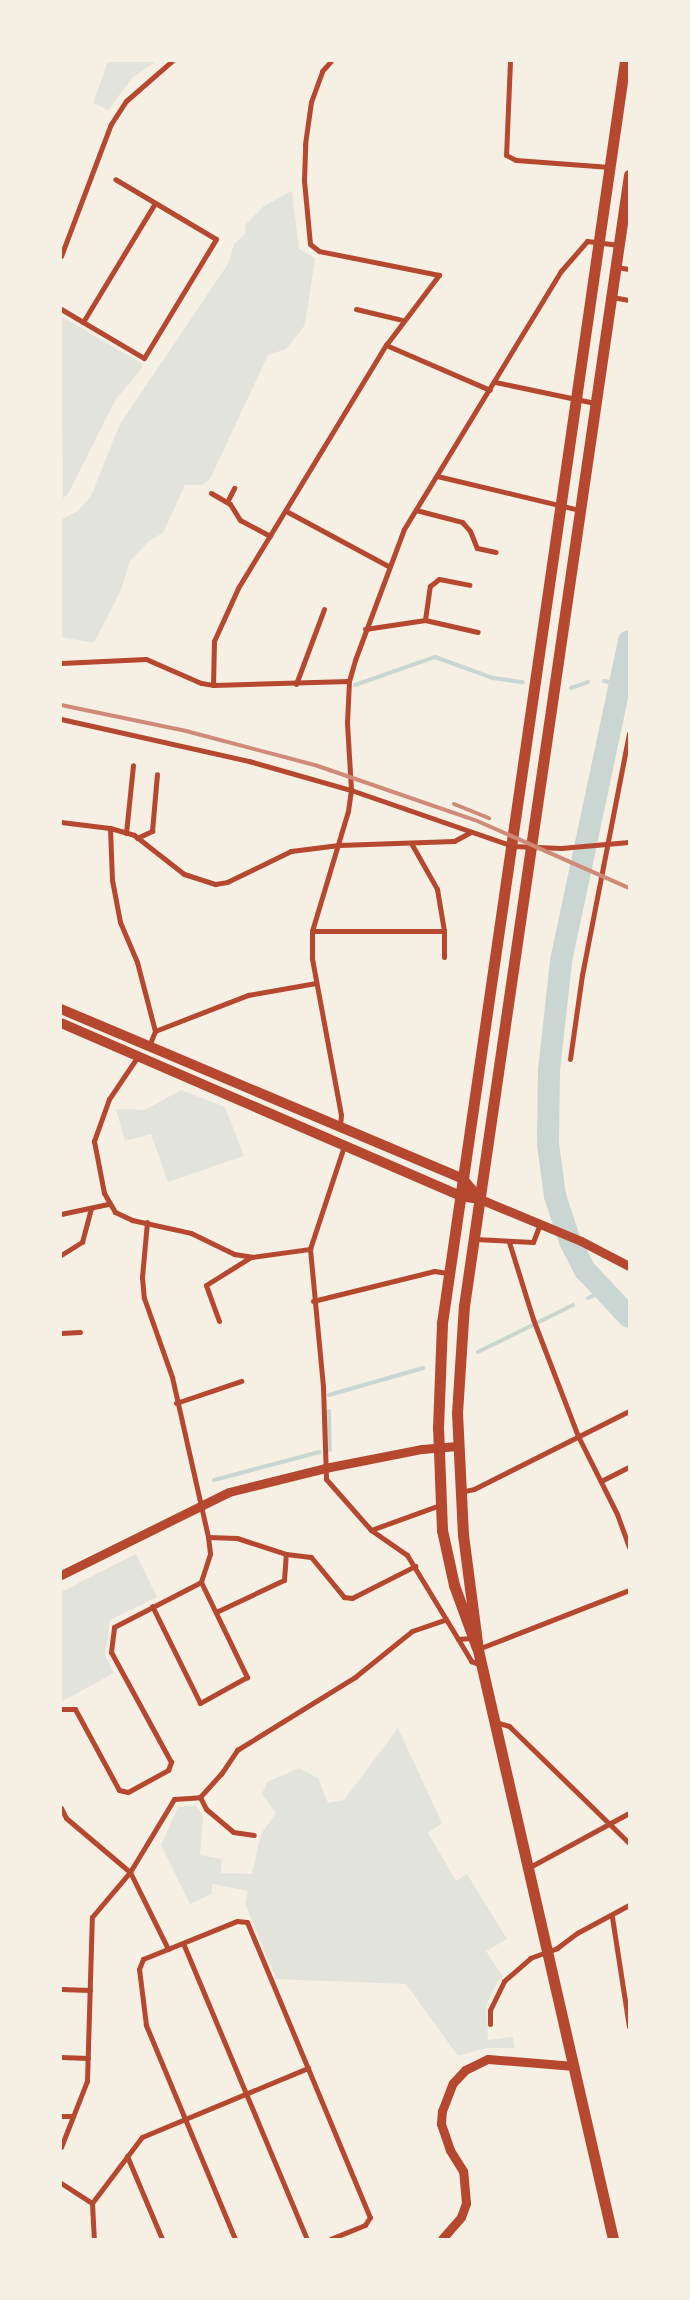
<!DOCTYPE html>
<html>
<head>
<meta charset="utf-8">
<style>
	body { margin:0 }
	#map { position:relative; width:690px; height:2300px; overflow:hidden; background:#f6efe4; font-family:Barlow,sans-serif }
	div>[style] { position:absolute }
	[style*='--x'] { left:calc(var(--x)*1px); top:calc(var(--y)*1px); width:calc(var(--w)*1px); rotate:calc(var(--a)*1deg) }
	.green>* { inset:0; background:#e2e4dc }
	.stream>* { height:4px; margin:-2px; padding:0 2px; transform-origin:2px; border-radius:2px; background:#c9d6d2 }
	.river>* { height:22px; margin:-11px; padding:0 11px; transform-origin:11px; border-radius:11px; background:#c9d6d2 }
	.minor>* { height:5px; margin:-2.5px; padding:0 2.5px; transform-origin:2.5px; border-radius:2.5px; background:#b5482f }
	.tertiary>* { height:9px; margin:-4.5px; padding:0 4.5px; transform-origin:4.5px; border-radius:4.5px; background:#b5482f }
	.secondary>* { height:10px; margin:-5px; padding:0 5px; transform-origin:5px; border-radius:5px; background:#b5482f }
	.primary>* { height:11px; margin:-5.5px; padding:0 5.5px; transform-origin:5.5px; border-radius:5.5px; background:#b5482f }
	.rail>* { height:4px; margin:-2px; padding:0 2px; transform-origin:2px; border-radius:2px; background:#cf8b77 }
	span { translate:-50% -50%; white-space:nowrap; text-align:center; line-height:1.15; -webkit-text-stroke:5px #f6efe4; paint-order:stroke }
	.frame { position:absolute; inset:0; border:62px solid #f6efe4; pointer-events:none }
</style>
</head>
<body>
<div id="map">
	<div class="green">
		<i style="clip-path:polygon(108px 61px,157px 61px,133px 77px,108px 110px,93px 103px)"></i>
		<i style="clip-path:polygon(292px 191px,299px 249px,315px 258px,305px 325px,286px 349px,268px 355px,210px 479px,202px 485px,185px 485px,163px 533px,150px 540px,130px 561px,121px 590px,94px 643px,61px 637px,61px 520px,78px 511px,91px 496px,120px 424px,228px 264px,234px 244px,245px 234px,246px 224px,264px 206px)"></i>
		<i style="clip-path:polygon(61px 316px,141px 363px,142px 368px,116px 399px,68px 494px,63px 498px)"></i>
		<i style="clip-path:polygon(181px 1090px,225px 1107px,244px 1156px,168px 1182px,151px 1134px,125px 1141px,116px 1109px,145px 1110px)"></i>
		<i style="clip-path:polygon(136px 1554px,157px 1597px,110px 1620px,105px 1655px,114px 1673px,61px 1702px,61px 1592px)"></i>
		<i style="clip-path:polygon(398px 1728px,442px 1823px,428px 1833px,456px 1881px,467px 1874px,507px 1939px,486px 1951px,503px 1977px,497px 1982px,486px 2006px,488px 2040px,513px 2037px,515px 2048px,485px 2048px,458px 2056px,406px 1984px,276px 1979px,245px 1904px,248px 1891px,212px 1884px,212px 1894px,190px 1904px,161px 1845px,178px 1807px,196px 1805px,203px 1817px,200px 1855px,222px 1859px,221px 1873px,252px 1874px,261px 1834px,276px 1813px,262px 1794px,267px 1782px,299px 1768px,318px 1778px,328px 1803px,344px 1800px)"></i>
	</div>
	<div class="stream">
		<i style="--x:604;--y:681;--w:17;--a:10"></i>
		<i style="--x:355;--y:685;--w:85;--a:-19.3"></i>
		<i style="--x:435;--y:657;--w:62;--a:19.9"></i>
		<i style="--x:493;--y:678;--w:30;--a:8"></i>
		<i style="--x:571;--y:688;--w:18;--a:-19"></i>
		<i style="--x:588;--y:1298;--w:16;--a:-22"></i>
		<i style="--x:478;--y:1352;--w:106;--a:-26.3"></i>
		<i style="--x:329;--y:1395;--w:98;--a:-16"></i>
		<i style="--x:329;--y:1411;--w:39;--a:89"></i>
		<i style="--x:214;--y:1480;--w:109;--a:-14.9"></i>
	</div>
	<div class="river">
		<i style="--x:629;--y:641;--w:328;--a:102"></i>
		<i style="--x:561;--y:962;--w:109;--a:96.3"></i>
		<i style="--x:549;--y:1070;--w:74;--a:90.8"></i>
		<i style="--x:548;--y:1144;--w:52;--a:82.3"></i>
		<i style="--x:555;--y:1196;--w:47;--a:71.6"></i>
		<i style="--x:570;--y:1241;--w:33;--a:63"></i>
		<i style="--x:585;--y:1270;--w:64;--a:46.9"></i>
	</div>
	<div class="minor">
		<i style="--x:510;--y:61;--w:94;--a:92.4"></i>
		<i style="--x:506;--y:155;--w:11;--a:27"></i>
		<i style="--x:516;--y:160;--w:94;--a:4.3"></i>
		<i style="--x:61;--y:256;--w:141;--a:-69.3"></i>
		<i style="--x:111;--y:124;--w:27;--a:-57"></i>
		<i style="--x:126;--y:101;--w:61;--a:-41"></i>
		<i style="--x:616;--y:267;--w:13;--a:9"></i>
		<i style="--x:612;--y:297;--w:17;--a:10"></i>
		<i style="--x:61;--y:309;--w:96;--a:30.6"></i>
		<i style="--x:144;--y:358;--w:139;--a:-58.8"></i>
		<i style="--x:216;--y:239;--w:117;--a:-149.3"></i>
		<i style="--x:356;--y:309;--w:47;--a:13.4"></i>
		<i style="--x:83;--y:322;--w:139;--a:-58.8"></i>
		<i style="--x:386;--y:345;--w:113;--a:23.4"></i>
		<i style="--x:495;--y:382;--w:102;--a:11.9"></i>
		<i style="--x:437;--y:476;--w:147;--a:13.4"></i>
		<i style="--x:211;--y:493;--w:22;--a:30"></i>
		<i style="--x:230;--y:504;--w:19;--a:58"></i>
		<i style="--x:240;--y:520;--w:34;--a:28"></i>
		<i style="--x:227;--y:502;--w:16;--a:-63"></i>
		<i style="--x:416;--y:510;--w:48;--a:14.6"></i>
		<i style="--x:462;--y:522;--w:12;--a:48"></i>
		<i style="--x:470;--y:531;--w:18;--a:68"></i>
		<i style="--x:477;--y:548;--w:19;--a:12"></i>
		<i style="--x:286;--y:511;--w:116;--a:28.3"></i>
		<i style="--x:425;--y:620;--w:34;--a:-82"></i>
		<i style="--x:430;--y:586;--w:11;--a:-38"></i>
		<i style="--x:439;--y:579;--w:31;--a:11"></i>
		<i style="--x:365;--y:629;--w:61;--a:-8.5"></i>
		<i style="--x:425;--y:620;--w:54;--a:12.8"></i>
		<i style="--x:61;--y:663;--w:85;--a:-2.7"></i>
		<i style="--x:146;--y:659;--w:60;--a:23.6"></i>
		<i style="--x:201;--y:683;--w:12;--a:9"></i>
		<i style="--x:213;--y:685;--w:136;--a:-1.7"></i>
		<i style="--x:296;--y:684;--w:80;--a:-69.5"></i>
		<i style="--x:213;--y:685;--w:44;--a:-88.7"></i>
		<i style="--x:214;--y:641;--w:58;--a:-65.6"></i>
		<i style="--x:238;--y:588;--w:285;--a:-58.7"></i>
		<i style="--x:386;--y:345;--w:88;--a:-52.9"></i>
		<i style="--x:439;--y:275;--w:122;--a:-168.7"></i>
		<i style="--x:319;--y:251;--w:11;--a:-142"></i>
		<i style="--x:310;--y:244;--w:64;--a:-95.4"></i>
		<i style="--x:304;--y:180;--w:36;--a:-88"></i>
		<i style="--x:305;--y:144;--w:42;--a:-81.9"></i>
		<i style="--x:311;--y:102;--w:33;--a:-70"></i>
		<i style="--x:322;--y:71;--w:13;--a:-48"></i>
		<i style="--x:61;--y:719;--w:193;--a:12.6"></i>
		<i style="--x:249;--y:761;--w:106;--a:15.9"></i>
		<i style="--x:351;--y:790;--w:171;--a:19.1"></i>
		<i style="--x:513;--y:846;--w:48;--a:2.4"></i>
		<i style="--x:561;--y:848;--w:68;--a:-5"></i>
		<i style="--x:61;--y:822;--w:49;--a:7"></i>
		<i style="--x:110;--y:828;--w:25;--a:16"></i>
		<i style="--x:134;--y:835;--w:63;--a:38"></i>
		<i style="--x:184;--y:874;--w:33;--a:18"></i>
		<i style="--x:215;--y:884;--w:12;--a:-9"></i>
		<i style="--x:227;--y:882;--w:71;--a:-25.8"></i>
		<i style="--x:291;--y:851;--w:48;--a:-7.1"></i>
		<i style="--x:339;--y:845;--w:115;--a:-2"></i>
		<i style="--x:454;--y:841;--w:19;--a:-28"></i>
		<i style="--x:110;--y:828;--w:52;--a:87.8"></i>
		<i style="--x:112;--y:880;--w:43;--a:79.2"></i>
		<i style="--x:120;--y:922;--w:43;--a:67"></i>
		<i style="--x:137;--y:962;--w:71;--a:75.4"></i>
		<i style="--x:126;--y:833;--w:68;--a:-84.1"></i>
		<i style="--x:137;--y:838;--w:17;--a:-25"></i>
		<i style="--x:152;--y:831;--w:57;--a:-85"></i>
		<i style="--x:411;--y:843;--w:53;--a:60.5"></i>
		<i style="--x:437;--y:889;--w:43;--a:80.5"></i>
		<i style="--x:444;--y:931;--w:26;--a:90"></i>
		<i style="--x:312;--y:931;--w:132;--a:0"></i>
		<i style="--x:149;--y:1046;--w:16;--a:-68"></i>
		<i style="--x:155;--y:1031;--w:100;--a:-21.2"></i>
		<i style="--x:248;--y:995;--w:69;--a:-10"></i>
		<i style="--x:138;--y:1056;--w:52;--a:124"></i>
		<i style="--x:109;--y:1099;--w:45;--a:109.7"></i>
		<i style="--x:94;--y:1141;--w:53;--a:79.1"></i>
		<i style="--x:104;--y:1193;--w:22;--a:60"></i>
		<i style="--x:115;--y:1212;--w:19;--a:25"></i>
		<i style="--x:132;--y:1220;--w:60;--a:12.4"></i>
		<i style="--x:191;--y:1233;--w:48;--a:26"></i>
		<i style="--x:234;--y:1254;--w:18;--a:9"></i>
		<i style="--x:252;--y:1257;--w:59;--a:-7.9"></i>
		<i style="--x:570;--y:1059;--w:85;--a:-81.9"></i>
		<i style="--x:582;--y:975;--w:246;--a:-79"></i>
		<i style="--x:340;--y:1126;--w:11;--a:-85"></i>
		<i style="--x:341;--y:1115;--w:160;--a:-100.5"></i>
		<i style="--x:312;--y:958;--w:27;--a:-90"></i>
		<i style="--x:312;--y:931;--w:125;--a:-73.3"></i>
		<i style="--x:348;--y:811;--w:21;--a:-82"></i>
		<i style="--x:351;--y:790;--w:67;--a:-93.4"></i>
		<i style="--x:347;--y:723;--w:42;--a:-87.3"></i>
		<i style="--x:349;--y:681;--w:22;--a:-74"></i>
		<i style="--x:355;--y:660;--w:140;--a:-69.5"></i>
		<i style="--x:404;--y:529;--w:302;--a:-58.7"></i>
		<i style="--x:561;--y:271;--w:40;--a:-49"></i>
		<i style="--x:587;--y:241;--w:32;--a:7"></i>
		<i style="--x:344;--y:1146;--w:108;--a:108.3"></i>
		<i style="--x:310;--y:1249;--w:139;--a:84.6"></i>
		<i style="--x:323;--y:1387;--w:92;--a:88.1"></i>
		<i style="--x:326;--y:1479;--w:68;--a:48.6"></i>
		<i style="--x:371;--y:1530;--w:44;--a:34.8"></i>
		<i style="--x:407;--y:1555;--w:98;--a:58.7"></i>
		<i style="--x:458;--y:1639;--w:13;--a:-4"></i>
		<i style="--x:61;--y:1214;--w:48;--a:-12"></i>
		<i style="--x:147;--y:1222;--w:55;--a:95.2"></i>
		<i style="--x:142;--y:1277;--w:21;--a:85"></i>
		<i style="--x:144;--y:1298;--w:84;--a:70.5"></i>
		<i style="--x:172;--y:1377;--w:164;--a:77.3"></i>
		<i style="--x:208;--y:1537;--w:17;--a:83"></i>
		<i style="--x:210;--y:1554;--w:29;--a:108"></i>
		<i style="--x:201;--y:1582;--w:106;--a:64.2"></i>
		<i style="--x:247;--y:1677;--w:54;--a:151"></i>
		<i style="--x:200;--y:1703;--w:108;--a:-116.3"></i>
		<i style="--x:475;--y:1239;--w:58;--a:3"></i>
		<i style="--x:533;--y:1242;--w:19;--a:-69"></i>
		<i style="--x:509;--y:1242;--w:81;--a:72.7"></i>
		<i style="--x:533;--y:1319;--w:125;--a:69"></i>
		<i style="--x:578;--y:1436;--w:87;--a:63.4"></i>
		<i style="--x:617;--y:1514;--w:35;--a:70"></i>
		<i style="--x:61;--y:1255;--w:25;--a:-32"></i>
		<i style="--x:82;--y:1242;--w:34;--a:-75"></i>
		<i style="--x:313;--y:1301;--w:125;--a:-13.9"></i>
		<i style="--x:434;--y:1271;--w:14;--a:8"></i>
		<i style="--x:219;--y:1321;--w:38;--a:-110"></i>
		<i style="--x:206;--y:1285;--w:53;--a:-31.9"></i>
		<i style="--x:61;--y:1333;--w:19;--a:-3"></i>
		<i style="--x:176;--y:1403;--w:69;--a:-18.7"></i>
		<i style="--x:601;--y:1481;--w:31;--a:-27"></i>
		<i style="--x:460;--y:1492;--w:14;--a:-12"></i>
		<i style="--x:474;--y:1489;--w:174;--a:-26.7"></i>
		<i style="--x:371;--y:1530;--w:73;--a:-19.9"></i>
		<i style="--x:208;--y:1537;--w:29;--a:2"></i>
		<i style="--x:237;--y:1538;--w:52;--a:18.1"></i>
		<i style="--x:286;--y:1554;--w:25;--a:7"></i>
		<i style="--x:311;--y:1557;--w:52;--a:50.5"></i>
		<i style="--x:344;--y:1597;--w:8;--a:7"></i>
		<i style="--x:352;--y:1598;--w:71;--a:-26.9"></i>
		<i style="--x:216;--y:1612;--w:75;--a:-25.2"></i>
		<i style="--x:284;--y:1580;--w:26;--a:-86"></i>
		<i style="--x:458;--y:1639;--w:26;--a:59"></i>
		<i style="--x:471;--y:1661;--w:11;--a:22"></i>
		<i style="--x:478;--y:1649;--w:162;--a:-21.3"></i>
		<i style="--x:61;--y:1709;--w:14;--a:0"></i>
		<i style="--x:75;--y:1709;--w:92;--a:61.5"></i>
		<i style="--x:119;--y:1790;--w:9;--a:13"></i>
		<i style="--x:128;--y:1792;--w:46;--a:-28.8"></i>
		<i style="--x:168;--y:1770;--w:9;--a:-69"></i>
		<i style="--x:171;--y:1762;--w:125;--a:-118.6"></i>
		<i style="--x:111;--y:1652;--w:25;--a:-83"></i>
		<i style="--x:114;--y:1627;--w:98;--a:-27.3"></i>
		<i style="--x:495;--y:1722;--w:15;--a:16"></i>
		<i style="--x:509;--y:1726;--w:168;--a:44.3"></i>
		<i style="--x:200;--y:1797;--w:13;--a:63"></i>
		<i style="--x:206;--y:1809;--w:35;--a:40"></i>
		<i style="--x:233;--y:1832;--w:21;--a:8"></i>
		<i style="--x:61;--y:1808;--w:11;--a:63"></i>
		<i style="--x:66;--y:1818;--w:84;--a:40.2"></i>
		<i style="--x:130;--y:1872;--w:86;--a:63.7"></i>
		<i style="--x:528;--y:1868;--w:115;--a:-28.6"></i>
		<i style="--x:612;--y:1917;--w:111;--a:81.2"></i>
		<i style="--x:183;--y:1943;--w:321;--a:67.3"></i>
		<i style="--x:61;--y:1989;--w:29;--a:2"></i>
		<i style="--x:490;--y:2024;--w:14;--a:-90"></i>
		<i style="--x:490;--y:2010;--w:32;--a:-64"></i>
		<i style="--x:504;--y:1981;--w:35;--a:-41"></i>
		<i style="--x:530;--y:1958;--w:29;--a:-20"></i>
		<i style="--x:557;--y:1948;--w:25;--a:-37"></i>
		<i style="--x:577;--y:1933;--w:59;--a:-28.3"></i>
		<i style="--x:61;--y:2057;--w:27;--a:2"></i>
		<i style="--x:61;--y:2116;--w:12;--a:0"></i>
		<i style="--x:61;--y:2147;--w:71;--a:-68.5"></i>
		<i style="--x:87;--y:2081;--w:164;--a:-88.3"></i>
		<i style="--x:92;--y:1917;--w:59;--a:-49.8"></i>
		<i style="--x:130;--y:1872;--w:85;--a:-58.9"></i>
		<i style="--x:174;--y:1799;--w:26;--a:-4"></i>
		<i style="--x:200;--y:1797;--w:31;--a:-48"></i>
		<i style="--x:221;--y:1774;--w:29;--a:-56"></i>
		<i style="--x:237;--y:1750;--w:139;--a:-31.7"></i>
		<i style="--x:355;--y:1677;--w:73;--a:-38.9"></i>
		<i style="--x:412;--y:1631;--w:36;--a:-19"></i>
		<i style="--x:127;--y:2156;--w:90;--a:67.1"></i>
		<i style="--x:61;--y:2183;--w:37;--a:33"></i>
		<i style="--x:92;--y:2203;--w:36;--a:87"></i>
		<i style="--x:92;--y:2203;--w:83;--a:-52.9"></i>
		<i style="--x:142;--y:2137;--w:180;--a:-22.6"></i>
		<i style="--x:235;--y:2239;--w:232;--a:-112.6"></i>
		<i style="--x:146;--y:2025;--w:56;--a:-97.1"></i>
		<i style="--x:139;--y:1969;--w:11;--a:-68"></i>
		<i style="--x:143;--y:1959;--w:101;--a:-22"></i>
		<i style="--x:237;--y:1921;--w:10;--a:6"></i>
		<i style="--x:247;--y:1922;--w:320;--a:67.4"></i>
		<i style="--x:370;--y:2217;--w:9;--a:122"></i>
		<i style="--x:365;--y:2225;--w:37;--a:158"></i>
	</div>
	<div class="tertiary">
		<i style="--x:480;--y:1199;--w:109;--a:22.6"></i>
		<i style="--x:581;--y:1241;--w:54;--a:27.5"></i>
		<i style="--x:61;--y:1575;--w:187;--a:-26.3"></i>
		<i style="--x:229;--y:1492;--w:99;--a:-14"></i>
		<i style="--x:325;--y:1468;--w:99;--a:-11.1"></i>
		<i style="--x:422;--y:1449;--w:35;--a:-5"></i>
		<i style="--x:442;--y:2239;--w:29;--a:-49"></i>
		<i style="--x:461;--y:2217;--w:15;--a:-70"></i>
		<i style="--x:466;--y:2203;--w:32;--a:-95"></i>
		<i style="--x:463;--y:2171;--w:25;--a:-122"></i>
		<i style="--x:450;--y:2150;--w:28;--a:-109"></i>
		<i style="--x:441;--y:2124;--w:13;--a:-86"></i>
		<i style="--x:442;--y:2111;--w:30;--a:-69"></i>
		<i style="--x:453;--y:2083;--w:18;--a:-47"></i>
		<i style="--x:465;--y:2070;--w:25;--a:-26"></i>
		<i style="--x:488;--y:2059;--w:86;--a:4.7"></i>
	</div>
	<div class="secondary">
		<i style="--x:61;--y:1009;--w:436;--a:22.9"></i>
		<i style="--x:463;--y:1179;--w:26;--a:50"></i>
		<i style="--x:61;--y:1023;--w:435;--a:23.4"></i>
		<i style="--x:460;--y:1196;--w:20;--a:9"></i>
	</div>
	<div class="primary">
		<i style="--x:477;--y:1648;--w:67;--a:-110.1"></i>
		<i style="--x:454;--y:1585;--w:56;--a:-102.3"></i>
		<i style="--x:442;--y:1530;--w:102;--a:-92.2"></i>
		<i style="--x:438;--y:1428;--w:105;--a:-87.8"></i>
		<i style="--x:442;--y:1323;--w:1275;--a:-81.75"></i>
		<i style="--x:613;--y:2239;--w:604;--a:-102.91"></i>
		<i style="--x:478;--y:1650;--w:116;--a:-97.4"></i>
		<i style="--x:463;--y:1535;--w:122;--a:-92.8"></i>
		<i style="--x:457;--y:1413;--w:107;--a:-86.3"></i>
		<i style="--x:464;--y:1306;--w:1143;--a:-81.7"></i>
	</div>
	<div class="rail">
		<i style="--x:61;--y:705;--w:128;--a:11.7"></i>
		<i style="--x:186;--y:731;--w:133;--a:14.8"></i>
		<i style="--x:315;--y:765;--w:169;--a:19"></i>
		<i style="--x:475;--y:820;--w:168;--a:23.8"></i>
		<i style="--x:454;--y:804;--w:38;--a:22"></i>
	</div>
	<div class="frame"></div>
</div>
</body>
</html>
